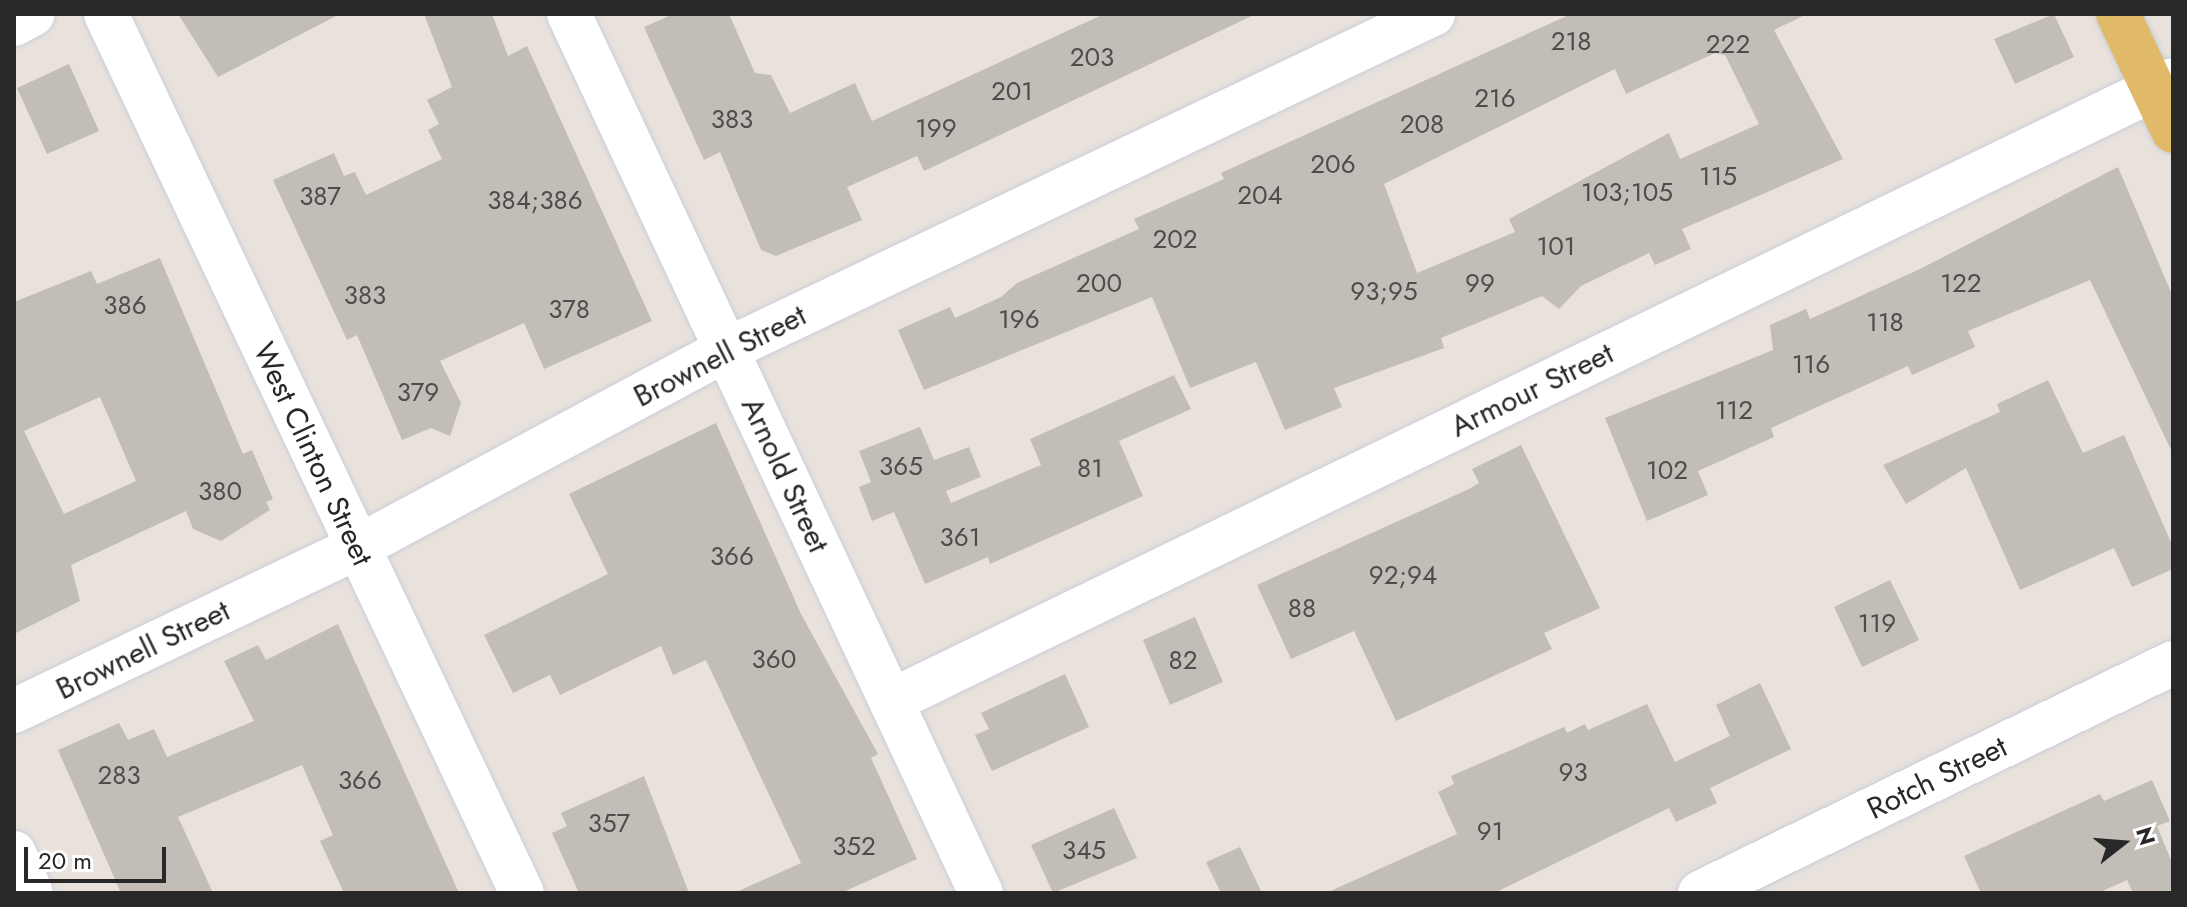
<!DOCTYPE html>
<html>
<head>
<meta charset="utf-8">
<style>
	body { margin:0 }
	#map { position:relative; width:2187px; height:907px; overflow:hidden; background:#e9e2dc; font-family:Jost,sans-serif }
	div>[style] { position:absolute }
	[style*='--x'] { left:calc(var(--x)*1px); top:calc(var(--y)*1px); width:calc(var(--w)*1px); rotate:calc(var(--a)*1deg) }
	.building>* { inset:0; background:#c2bdb7 }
	.roads { filter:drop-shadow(0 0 2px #caced9) drop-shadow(0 0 2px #caced9) }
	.minor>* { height:44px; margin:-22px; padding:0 22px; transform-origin:22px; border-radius:22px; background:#fff }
	.major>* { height:44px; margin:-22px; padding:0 22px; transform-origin:22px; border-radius:22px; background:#e0ba69 }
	span { translate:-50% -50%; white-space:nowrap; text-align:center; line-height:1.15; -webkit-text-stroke:6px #fff; paint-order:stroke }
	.number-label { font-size:26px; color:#4e4d4c }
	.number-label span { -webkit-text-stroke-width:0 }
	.street-label { font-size:30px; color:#282828 }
	.frame { position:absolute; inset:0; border:16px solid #282828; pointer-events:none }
	.north { position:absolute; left:2083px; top:803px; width:80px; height:80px; -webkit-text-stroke:6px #fff; paint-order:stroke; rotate:73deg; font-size:22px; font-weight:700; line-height:32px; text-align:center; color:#282828 }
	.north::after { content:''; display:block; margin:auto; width:28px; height:36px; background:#282828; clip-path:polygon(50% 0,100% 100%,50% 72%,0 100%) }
	.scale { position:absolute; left:24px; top:847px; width:142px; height:36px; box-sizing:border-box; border:4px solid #282828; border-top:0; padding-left:10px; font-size:24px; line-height:28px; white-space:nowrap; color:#282828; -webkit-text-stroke:6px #fff; paint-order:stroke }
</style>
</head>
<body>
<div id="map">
	<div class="building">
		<i style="clip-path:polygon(178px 14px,340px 14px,218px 77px)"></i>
		<i style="clip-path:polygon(424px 14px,492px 14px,508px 56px,527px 46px,652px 321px,544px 369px,524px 323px,440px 361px,461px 403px,450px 436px,431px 428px,402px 440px,357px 335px,347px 340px,273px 180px,334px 153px,344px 176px,355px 172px,366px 195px,442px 159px,428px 130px,439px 124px,427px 100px,452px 87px)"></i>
		<i style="clip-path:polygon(673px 14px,729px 14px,755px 73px,771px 75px,790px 113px,855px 83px,872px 121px,1104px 14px,1256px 14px,924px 171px,917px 156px,847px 187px,862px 220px,776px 256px,761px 250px,720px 152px,704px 160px,644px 27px)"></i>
		<i style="clip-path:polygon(evenodd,1571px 14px,1807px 14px,1774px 30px,1843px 159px,1682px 229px,1691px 249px,1655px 265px,1649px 253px,1581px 286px,1559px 309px,1542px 296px,1441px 338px,1444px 348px,1334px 388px,1342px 407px,1285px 430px,1256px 362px,1190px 388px,1152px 297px,924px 390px,898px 330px,950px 307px,955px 318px,1001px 297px,1017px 283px,1139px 229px,1134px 219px,1224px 179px,1221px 173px,1571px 14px,1715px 53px,1725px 55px,1759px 124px,1680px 159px,1669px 133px,1509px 219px,1515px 232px,1417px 273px,1384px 184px,1615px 69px,1626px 94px,1715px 53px)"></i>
		<i style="clip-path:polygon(2054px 14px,2074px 57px,2015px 84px,1994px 39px)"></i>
		<i style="clip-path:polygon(69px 64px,99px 131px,47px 154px,17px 88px)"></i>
		<i style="clip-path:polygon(2118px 167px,2173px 297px,2173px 454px,2090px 280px,1968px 331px,1975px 347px,1912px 375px,1908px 366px,1771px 428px,1774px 437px,1698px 471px,1708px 495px,1647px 521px,1605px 418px,1773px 350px,1770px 325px,1806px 309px,1810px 319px,1920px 269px)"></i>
		<i style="clip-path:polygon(evenodd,160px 258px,243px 454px,252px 450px,273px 499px,266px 502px,270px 510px,221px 541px,193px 529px,186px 511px,71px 565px,80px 601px,14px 634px,14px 302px,91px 271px,97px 284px,160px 258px,100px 397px,136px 481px,64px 514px,24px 431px,100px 397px)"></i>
		<i style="clip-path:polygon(1174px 375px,1191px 409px,1119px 441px,1143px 496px,990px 564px,988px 557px,925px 584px,894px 512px,872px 521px,859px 487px,871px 482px,859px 451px,920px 427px,934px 460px,969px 447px,981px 477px,946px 491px,951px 503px,1041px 465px,1030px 439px)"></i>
		<i style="clip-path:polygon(2048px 380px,2083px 453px,2124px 435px,2173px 547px,2173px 569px,2132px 587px,2114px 548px,2020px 590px,1966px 468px,1906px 504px,1883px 465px,2000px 412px,1997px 404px)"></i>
		<i style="clip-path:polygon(716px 423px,801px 614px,878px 754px,871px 758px,917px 859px,841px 893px,734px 893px,801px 863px,706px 660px,673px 675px,661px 646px,560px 695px,550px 675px,513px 693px,484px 635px,608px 574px,569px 494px)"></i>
		<i style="clip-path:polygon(1521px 445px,1600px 608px,1544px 633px,1552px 649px,1396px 721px,1354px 631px,1291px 659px,1257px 585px,1469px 489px,1479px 483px,1472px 469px)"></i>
		<i style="clip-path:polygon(1890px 580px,1919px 640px,1862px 667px,1834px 607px)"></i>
		<i style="clip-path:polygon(1195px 617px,1223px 682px,1170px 705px,1143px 640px)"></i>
		<i style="clip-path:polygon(338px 624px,459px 893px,344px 893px,320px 841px,333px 835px,302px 765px,178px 817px,213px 893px,121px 893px,58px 750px,119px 723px,128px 740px,154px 729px,167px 757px,254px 721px,224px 661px,258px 645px,266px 660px)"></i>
		<i style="clip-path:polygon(1065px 674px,1089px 727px,992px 771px,975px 735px,989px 729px,981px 713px)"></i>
		<i style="clip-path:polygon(1760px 683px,1791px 749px,1710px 788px,1717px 803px,1676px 822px,1669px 808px,1494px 893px,1326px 893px,1457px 834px,1438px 792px,1454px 784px,1451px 776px,1564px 727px,1567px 733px,1585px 724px,1588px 730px,1647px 704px,1675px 762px,1730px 736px,1716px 705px)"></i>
		<i style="clip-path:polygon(644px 776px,689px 893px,579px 893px,552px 833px,567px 826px,561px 813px)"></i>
		<i style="clip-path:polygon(2152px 780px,2170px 821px,2157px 826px,2173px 865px,2173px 893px,2133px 893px,2127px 880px,2098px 893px,1981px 893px,1964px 856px,2100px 794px,2104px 801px)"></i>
		<i style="clip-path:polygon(1114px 808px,1137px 858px,1053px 893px,1031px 845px)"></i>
		<i style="clip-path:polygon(1240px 847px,1262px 893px,1221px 893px,1206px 862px)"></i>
	</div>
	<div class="roads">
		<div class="minor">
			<i style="--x:106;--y:14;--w:972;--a:64.67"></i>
			<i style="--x:569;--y:14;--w:971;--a:64.89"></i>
			<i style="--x:14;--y:24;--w:21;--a:-28"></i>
			<i style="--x:891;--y:701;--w:1424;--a:-25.85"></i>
			<i style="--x:14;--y:711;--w:379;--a:-25.5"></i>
			<i style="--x:356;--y:548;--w:420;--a:-28.2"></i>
			<i style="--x:726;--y:350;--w:783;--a:-25.42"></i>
			<i style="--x:14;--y:853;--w:43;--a:67"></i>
			<i style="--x:1700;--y:893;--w:526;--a:-25.93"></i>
		</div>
		<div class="major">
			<i style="--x:2118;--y:14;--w:129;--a:64.8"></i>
		</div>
	</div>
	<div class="number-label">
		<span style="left:1571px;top:42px">218</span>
		<span style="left:1728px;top:45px">222</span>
		<span style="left:1092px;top:58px">203</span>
		<span style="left:1012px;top:92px">201</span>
		<span style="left:1495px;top:99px">216</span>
		<span style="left:732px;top:120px">383</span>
		<span style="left:1422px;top:125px">208</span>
		<span style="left:936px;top:129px">199</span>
		<span style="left:1333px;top:165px">206</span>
		<span style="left:1718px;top:177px">115</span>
		<span style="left:1627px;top:193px">103;105</span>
		<span style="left:1260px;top:196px">204</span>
		<span style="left:320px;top:197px">387</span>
		<span style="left:535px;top:201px">384;386</span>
		<span style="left:1175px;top:240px">202</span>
		<span style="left:1556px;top:247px">101</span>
		<span style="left:1099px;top:284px">200</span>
		<span style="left:1480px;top:284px">99</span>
		<span style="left:1961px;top:284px">122</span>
		<span style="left:1384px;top:292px">93;95</span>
		<span style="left:365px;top:296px">383</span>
		<span style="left:125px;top:306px">386</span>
		<span style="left:569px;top:310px">378</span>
		<span style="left:1019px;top:320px">196</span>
		<span style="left:1885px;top:323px">118</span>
		<span style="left:1811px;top:365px">116</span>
		<span style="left:418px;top:393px">379</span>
		<span style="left:1734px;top:411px">112</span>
		<span style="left:901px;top:467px">365</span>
		<span style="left:1090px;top:469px">81</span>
		<span style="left:1667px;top:471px">102</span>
		<span style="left:220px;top:492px">380</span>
		<span style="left:960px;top:538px">361</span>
		<span style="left:732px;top:557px">366</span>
		<span style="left:1403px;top:576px">92;94</span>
		<span style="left:1302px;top:609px">88</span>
		<span style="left:1877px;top:624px">119</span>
		<span style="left:774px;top:660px">360</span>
		<span style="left:1183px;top:661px">82</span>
		<span style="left:1573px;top:773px">93</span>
		<span style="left:119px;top:776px">283</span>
		<span style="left:360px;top:781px">366</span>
		<span style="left:609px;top:824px">357</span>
		<span style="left:1490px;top:832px">91</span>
		<span style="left:854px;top:847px">352</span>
		<span style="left:1084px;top:851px">345</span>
	</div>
	<div class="street-label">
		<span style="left:720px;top:356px;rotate:-27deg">Brownell Street</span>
		<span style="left:1532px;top:390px;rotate:-26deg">Armour Street</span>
		<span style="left:313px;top:454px;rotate:65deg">West Clinton Street</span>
		<span style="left:785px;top:475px;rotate:65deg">Arnold Street</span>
		<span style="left:143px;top:650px;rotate:-26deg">Brownell Street</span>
		<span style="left:1937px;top:778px;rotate:-26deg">Rotch Street</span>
	</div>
	<div class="frame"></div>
	<div class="north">N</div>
	<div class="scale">20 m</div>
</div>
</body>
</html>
